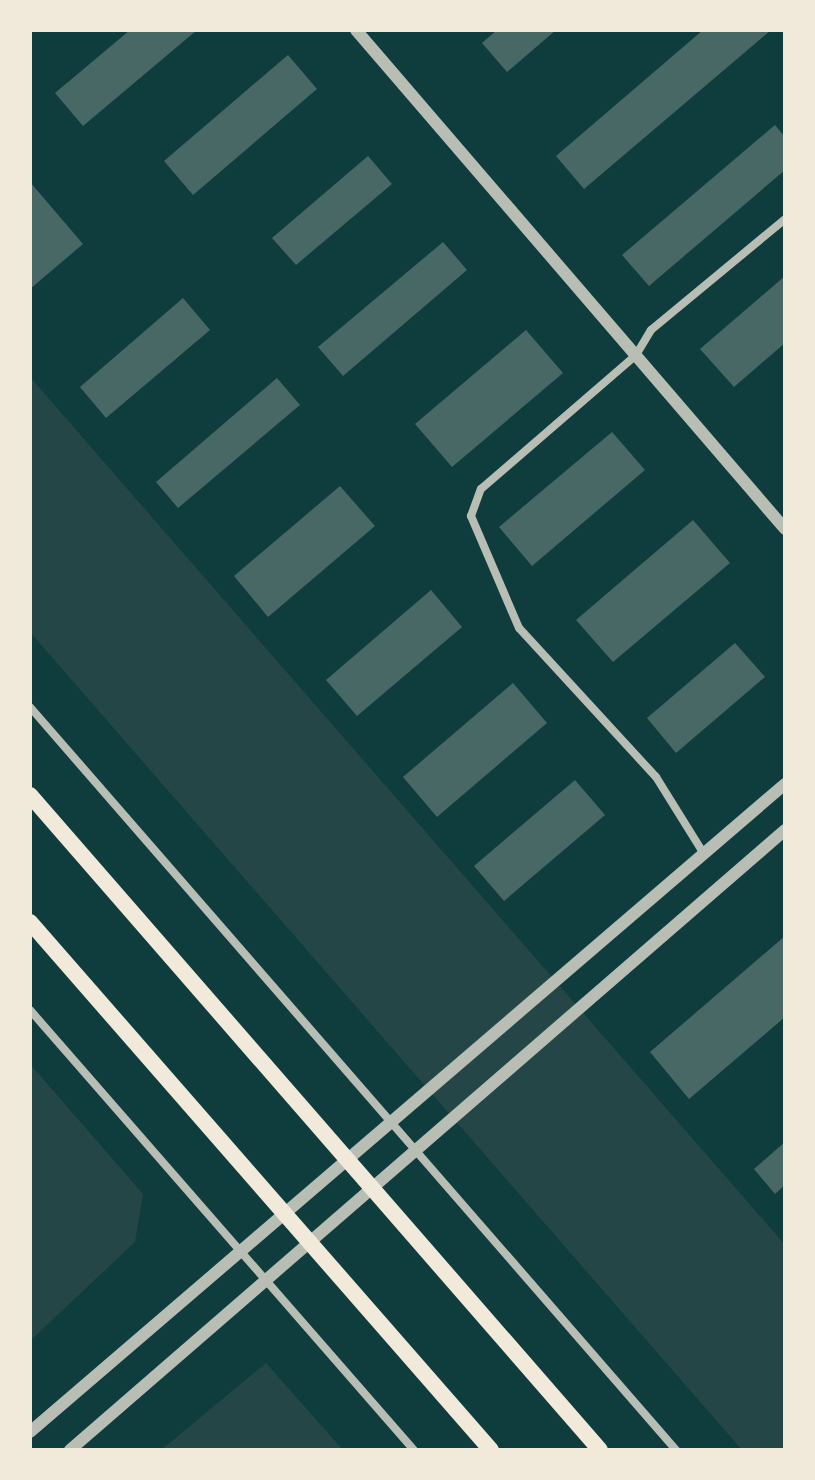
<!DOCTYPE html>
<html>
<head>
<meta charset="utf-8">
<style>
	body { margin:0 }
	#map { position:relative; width:815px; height:1480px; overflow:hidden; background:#0f3d3e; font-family:"DejaVu Sans",sans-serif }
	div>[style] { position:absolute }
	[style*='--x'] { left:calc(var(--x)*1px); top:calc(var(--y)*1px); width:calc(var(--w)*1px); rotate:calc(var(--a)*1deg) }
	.green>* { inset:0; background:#244646 }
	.building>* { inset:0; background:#486865 }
	.minor>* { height:8px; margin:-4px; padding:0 4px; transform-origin:4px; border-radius:4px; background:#b8beb3 }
	.tertiary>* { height:12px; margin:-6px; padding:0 6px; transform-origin:6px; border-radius:6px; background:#b8beb3 }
	.trunk>* { height:16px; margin:-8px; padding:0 8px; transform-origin:8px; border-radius:8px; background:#f1e9da }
	span { translate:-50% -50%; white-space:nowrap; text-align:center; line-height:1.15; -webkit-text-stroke:7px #f1e9da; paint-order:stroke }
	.frame { position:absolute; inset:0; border:32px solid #f1e9da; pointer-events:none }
</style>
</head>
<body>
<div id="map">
	<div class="green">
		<i style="clip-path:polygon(30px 377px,785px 1245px,785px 1450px,742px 1450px,30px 632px)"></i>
		<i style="clip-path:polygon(30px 1064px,143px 1194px,135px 1242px,32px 1339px)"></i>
		<i style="clip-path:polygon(266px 1363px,343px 1450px,161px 1450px)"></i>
	</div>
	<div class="building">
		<i style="clip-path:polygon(130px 30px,197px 30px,83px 126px,55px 93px)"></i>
		<i style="clip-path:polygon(497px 30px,556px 30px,507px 72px,482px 43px)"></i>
		<i style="clip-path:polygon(703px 30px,771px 30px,584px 189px,556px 156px)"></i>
		<i style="clip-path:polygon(288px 55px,317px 89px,193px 195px,164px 161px)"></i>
		<i style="clip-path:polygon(775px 125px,785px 137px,785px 170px,649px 286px,622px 255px)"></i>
		<i style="clip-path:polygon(368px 156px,392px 184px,296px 265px,272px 238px)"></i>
		<i style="clip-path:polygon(30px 182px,83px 244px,30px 289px)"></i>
		<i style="clip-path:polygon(443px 242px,467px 270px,343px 376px,318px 347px)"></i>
		<i style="clip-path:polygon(785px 276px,785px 343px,734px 387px,700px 349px)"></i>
		<i style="clip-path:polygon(183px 298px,210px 330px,106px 418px,80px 387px)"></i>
		<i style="clip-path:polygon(526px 330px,563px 373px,452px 467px,415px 424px)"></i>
		<i style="clip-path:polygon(277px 378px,300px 405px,178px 508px,156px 482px)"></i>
		<i style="clip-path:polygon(612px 432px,645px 470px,532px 566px,499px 527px)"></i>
		<i style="clip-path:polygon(340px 486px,375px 526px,268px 617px,234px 576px)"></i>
		<i style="clip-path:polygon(693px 520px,730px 563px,613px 662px,576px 620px)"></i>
		<i style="clip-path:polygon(431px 590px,462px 627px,357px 716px,326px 680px)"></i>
		<i style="clip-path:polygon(735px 643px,765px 677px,676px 753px,647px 718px)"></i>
		<i style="clip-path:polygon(513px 683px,547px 723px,437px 817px,403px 777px)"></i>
		<i style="clip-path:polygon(575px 780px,605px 815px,504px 901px,474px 866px)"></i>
		<i style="clip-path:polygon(785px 936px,785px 1017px,689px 1099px,650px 1052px)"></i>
		<i style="clip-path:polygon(785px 1142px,785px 1185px,775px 1194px,754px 1169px)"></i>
	</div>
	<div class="minor">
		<i style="--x:30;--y:707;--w:985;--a:48.99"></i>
		<i style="--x:704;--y:854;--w:91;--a:-121.9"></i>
		<i style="--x:656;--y:777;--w:202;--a:-132.6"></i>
		<i style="--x:519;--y:628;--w:122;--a:-113.2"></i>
		<i style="--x:471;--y:516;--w:29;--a:-70"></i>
		<i style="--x:481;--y:489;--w:205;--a:-40.8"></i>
		<i style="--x:636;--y:355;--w:29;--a:-59"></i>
		<i style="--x:651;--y:330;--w:174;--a:-39.6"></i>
		<i style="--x:30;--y:1010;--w:584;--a:48.89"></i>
	</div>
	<div class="tertiary">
		<i style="--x:356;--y:30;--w:658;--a:49.31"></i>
		<i style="--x:30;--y:1432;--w:995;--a:-40.64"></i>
		<i style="--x:70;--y:1450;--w:946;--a:-40.93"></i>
	</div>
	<div class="trunk">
		<i style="--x:30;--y:795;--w:868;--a:48.97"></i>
		<i style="--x:30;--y:922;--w:701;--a:48.88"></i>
	</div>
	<div class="frame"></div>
</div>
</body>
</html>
